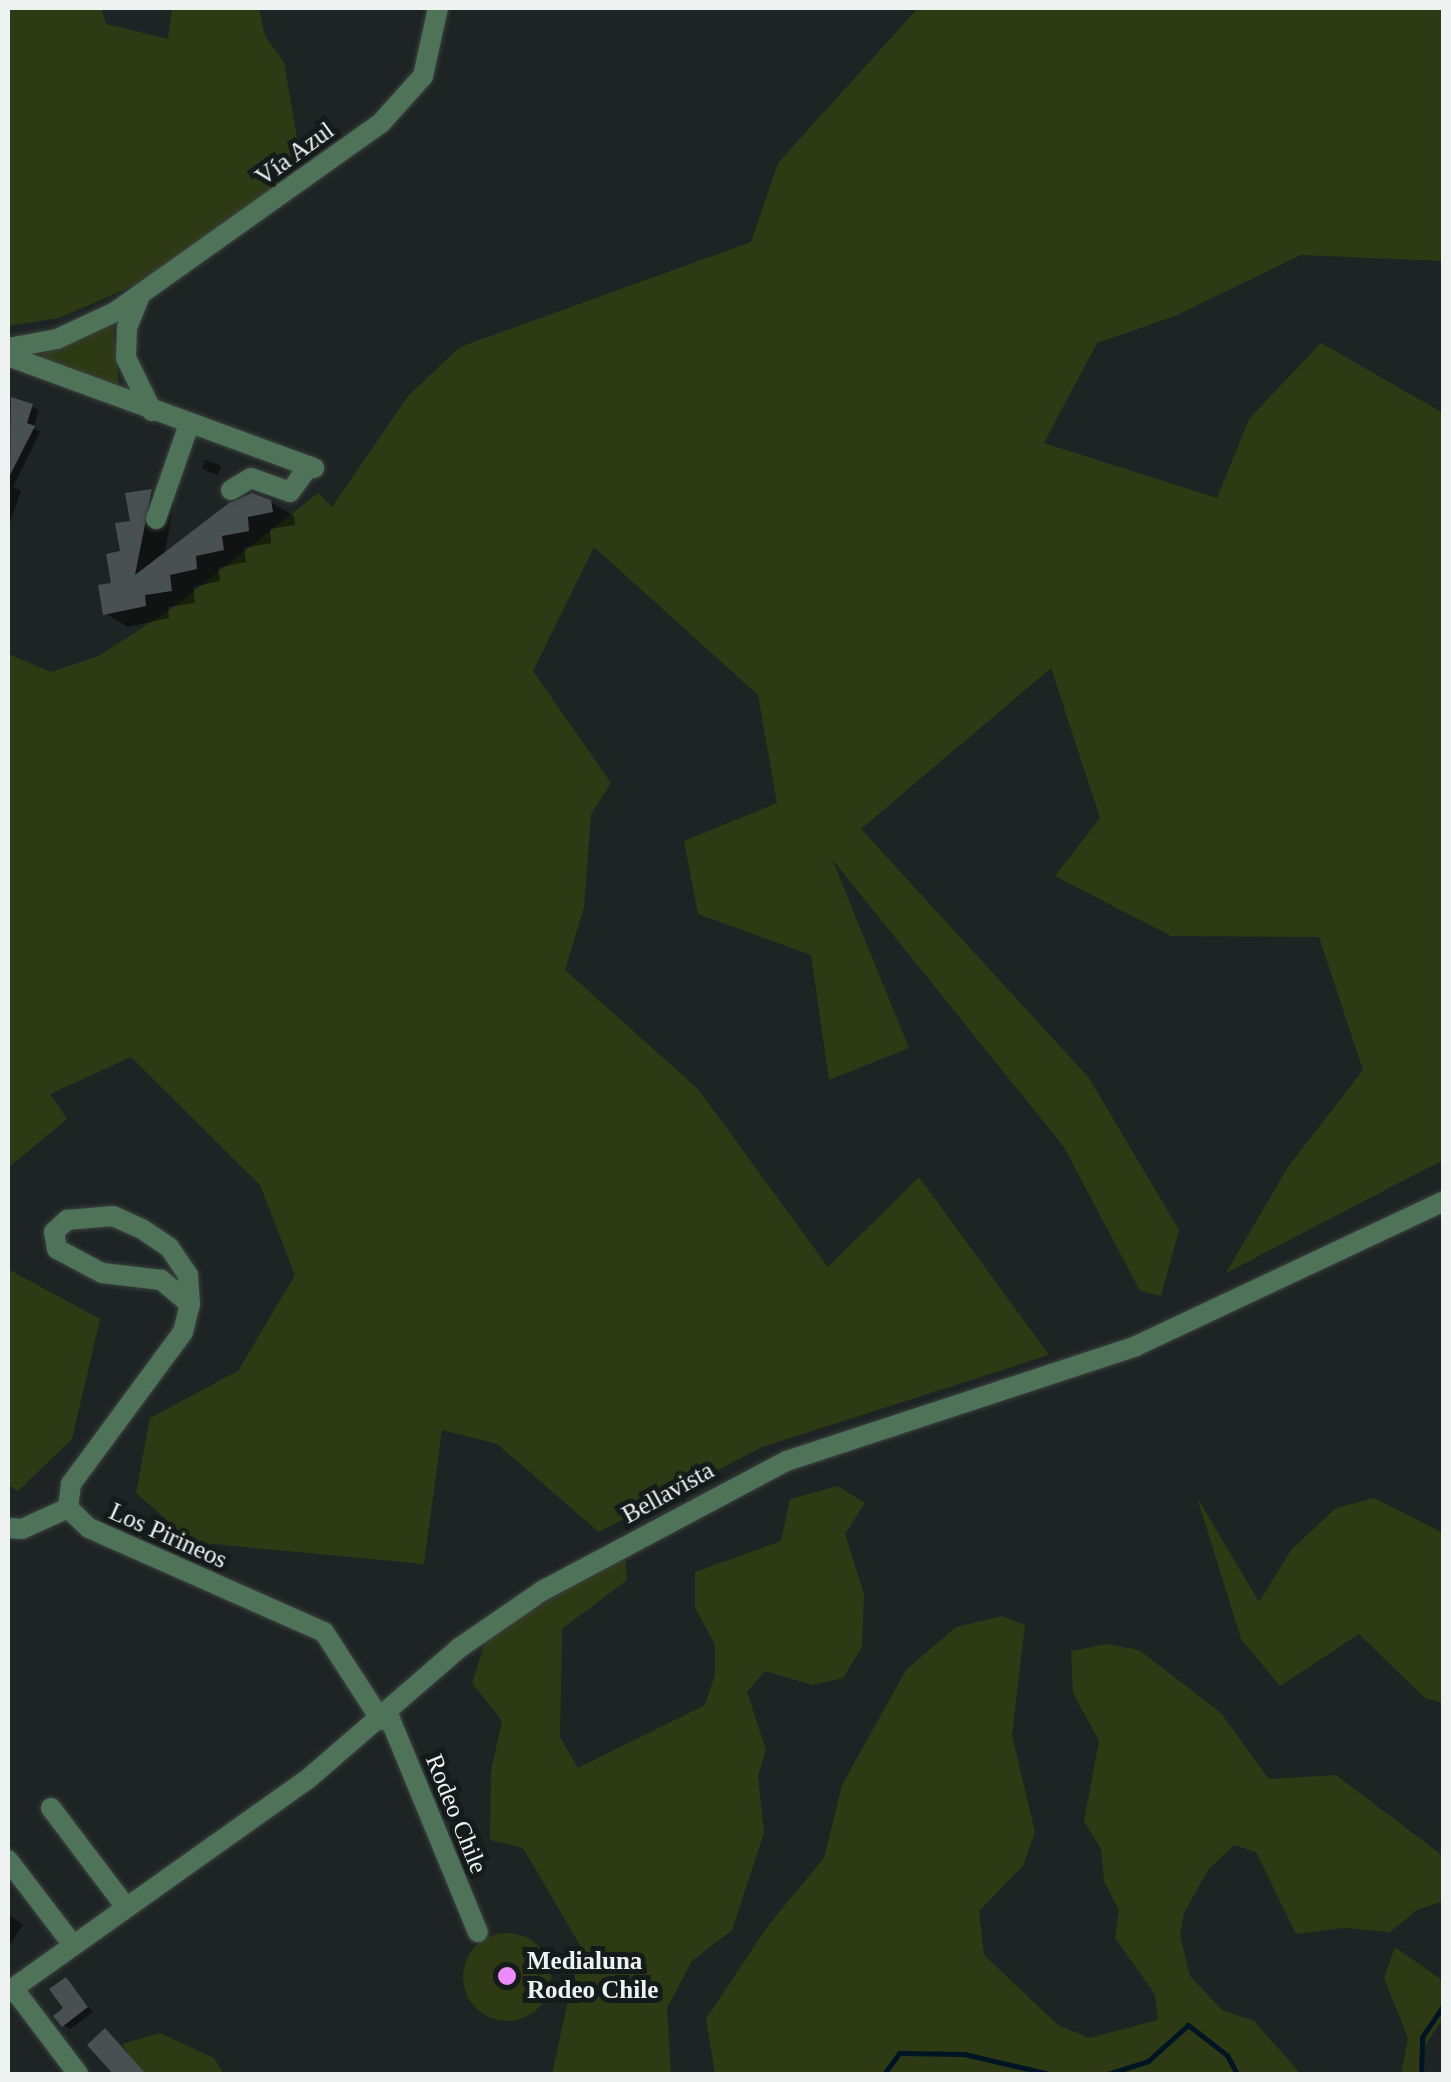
<!DOCTYPE html>
<html>
<head>
<meta charset="utf-8">
<style>
	body { margin:0 }
	#map { position:relative; width:1451px; height:2082px; overflow:hidden; background:#1e2423; font-family:"Times New Roman",serif }
	div>[style] { position:absolute }
	[style*='--x'] { left:calc(var(--x)*1px); top:calc(var(--y)*1px); width:calc(var(--w)*1px); rotate:calc(var(--a)*1deg) }
	.green>* { inset:0; background:#2e3a14 }
	.round { border-radius:50% }
	.shadow>* { inset:0; background:#0007 }
	.stream>* { height:5px; margin:-2.5px; padding:0 2.5px; transform-origin:2.5px; border-radius:2.5px; background:#001524 }
	.building>* { inset:0; background:#495051 }
	.roads { filter:drop-shadow(0 0 2px #3b4140) drop-shadow(0 0 2px #3b4140) }
	.minor>* { height:20px; margin:-10px; padding:0 10px; transform-origin:10px; border-radius:10px; background:#4e7359 }
	.dots>* { width:28px; height:28px; translate:-50% -50%; box-sizing:border-box; border:5px solid #151b1a; border-radius:50% }
	span { translate:-50% -50%; white-space:nowrap; text-align:center; line-height:1.15; -webkit-text-stroke:10px #151b1a; paint-order:stroke }
	.street-label { font-size:25px; color:#eef3f2 }
	.poi-label { font-size:25px; color:#eef3f2; font-weight:700 }
	.left { translate:0 -50%; text-align:left }
	.frame { position:absolute; inset:0; border:10px solid #eef3f2; pointer-events:none }
</style>
</head>
<body>
<div id="map">
	<div class="green">
		<i style="clip-path:polygon(8px 8px,101px 8px,106px 24px,168px 39px,172px 8px,259px 8px,265px 36px,284px 62px,302px 168px,137px 284px,59px 318px,8px 326px)"></i>
		<i style="clip-path:polygon(918px 8px,1443px 8px,1443px 261px,1301px 255px,1175px 316px,1097px 343px,1044px 443px,1217px 498px,1249px 419px,1321px 343px,1443px 413px,1443px 1160px,1226px 1273px,1288px 1167px,1363px 1070px,1319px 937px,1171px 936px,1055px 876px,1100px 818px,1051px 668px,861px 829px,1089px 1078px,1179px 1230px,1161px 1296px,1140px 1291px,1064px 1147px,832px 859px,909px 1048px,829px 1080px,811px 955px,698px 914px,684px 841px,777px 803px,758px 695px,594px 547px,533px 671px,611px 783px,591px 814px,584px 907px,565px 970px,698px 1089px,828px 1267px,919px 1177px,1049px 1355px,762px 1447px,599px 1532px,497px 1444px,442px 1430px,424px 1564px,192px 1542px,136px 1493px,150px 1418px,238px 1371px,295px 1275px,260px 1185px,131px 1057px,50px 1094px,67px 1119px,8px 1168px,8px 654px,51px 672px,99px 656px,171px 609px,318px 493px,332px 507px,408px 396px,460px 347px,751px 242px,778px 163px)"></i>
		<i style="clip-path:polygon(113px 325px,119px 387px,40px 358px,45px 351px)"></i>
		<i style="clip-path:polygon(8px 1269px,100px 1319px,72px 1439px,18px 1491px,8px 1485px)"></i>
		<i style="clip-path:polygon(838px 1486px,865px 1503px,845px 1534px,864px 1594px,862px 1647px,843px 1678px,812px 1685px,765px 1671px,747px 1692px,766px 1750px,758px 1776px,764px 1833px,732px 1930px,692px 1961px,667px 2008px,671px 2074px,552px 2074px,580px 1945px,523px 1848px,490px 1840px,491px 1771px,502px 1721px,472px 1683px,487px 1636px,625px 1555px,627px 1580px,562px 1629px,560px 1737px,578px 1768px,705px 1705px,715px 1675px,715px 1644px,695px 1608px,695px 1572px,781px 1541px,790px 1499px)"></i>
		<i style="clip-path:polygon(1197px 1497px,1259px 1602px,1291px 1550px,1336px 1508px,1374px 1498px,1443px 1533px,1443px 1703px,1425px 1698px,1359px 1634px,1280px 1686px,1241px 1639px)"></i>
		<i style="clip-path:polygon(1002px 1616px,1025px 1625px,1012px 1735px,1035px 1832px,1023px 1866px,979px 1911px,984px 1955px,1058px 2025px,1089px 2038px,1158px 2020px,1155px 1994px,1115px 1938px,1119px 1911px,1104px 1881px,1101px 1849px,1084px 1821px,1099px 1741px,1073px 1693px,1071px 1651px,1107px 1644px,1139px 1650px,1220px 1712px,1269px 1779px,1336px 1775px,1443px 1856px,1443px 1901px,1417px 1910px,1390px 1932px,1344px 1928px,1296px 1934px,1256px 1852px,1234px 1845px,1208px 1870px,1184px 1913px,1180px 1935px,1190px 1976px,1222px 2010px,1254px 2021px,1301px 2074px,715px 2074px,706px 2019px,767px 1927px,824px 1858px,842px 1785px,906px 1670px,956px 1627px)"></i>
		<i class="round" style="left:463px;top:1933px;width:88px;height:88px"></i>
		<i style="clip-path:polygon(1395px 1947px,1443px 1981px,1443px 2018px,1419px 2055px,1422px 2074px,1401px 2074px,1408px 2038px,1384px 1978px)"></i>
		<i style="clip-path:polygon(160px 2033px,214px 2058px,224px 2074px,141px 2074px,122px 2044px)"></i>
	</div>
	<div class="shadow">
		<i style="clip-path:polygon(12px 400px,39px 410px,33px 428px,40px 432px,13px 487px,21px 491px,8px 528px)"></i>
		<i style="clip-path:polygon(205px 460px,221px 466px,218px 475px,202px 469px)"></i>
		<i style="clip-path:polygon(151px 491px,174px 504px,164px 556px,270px 502px,294px 516px,295px 525px,270px 529px,271px 543px,244px 548px,246px 562px,218px 568px,220px 581px,193px 587px,195px 603px,168px 607px,169px 618px,128px 627px,105px 613px,133px 524px)"></i>
		<i style="clip-path:polygon(8px 1914px,23px 1925px,8px 1947px)"></i>
		<i style="clip-path:polygon(66px 1980px,93px 2012px,70px 2029px,63px 2025px)"></i>
	</div>
	<div class="stream">
		<i style="--x:884;--y:2074;--w:26;--a:-54"></i>
		<i style="--x:899;--y:2053;--w:65;--a:0.9"></i>
		<i style="--x:964;--y:2054;--w:88;--a:13.1"></i>
		<i style="--x:1108;--y:2074;--w:42;--a:-18"></i>
		<i style="--x:1148;--y:2061;--w:54;--a:-42"></i>
		<i style="--x:1188;--y:2025;--w:49;--a:37.6"></i>
		<i style="--x:1227;--y:2055;--w:21;--a:62"></i>
		<i style="--x:1421;--y:2074;--w:37;--a:-88"></i>
		<i style="--x:1422;--y:2037;--w:40;--a:-56"></i>
	</div>
	<div class="building">
		<i style="clip-path:polygon(11px 397px,33px 404px,27px 423px,35px 426px,10px 475px)"></i>
		<i style="clip-path:polygon(152px 489px,135px 575px,229px 503px,252px 493px,271px 500px,273px 512px,248px 517px,249px 531px,222px 536px,224px 550px,196px 556px,197px 569px,170px 575px,172px 591px,145px 595px,146px 606px,103px 615px,98px 585px,111px 583px,106px 554px,120px 551px,115px 523px,130px 521px,125px 493px)"></i>
		<i style="clip-path:polygon(66px 1977px,88px 2007px,62px 2027px,53px 2016px,63px 2008px,49px 1989px)"></i>
		<i style="clip-path:polygon(105px 2028px,146px 2074px,113px 2074px,87px 2045px)"></i>
	</div>
	<div class="roads">
		<div class="minor">
			<i style="--x:139;--y:298;--w:32;--a:112"></i>
			<i style="--x:127;--y:328;--w:30;--a:92"></i>
			<i style="--x:126;--y:358;--w:59;--a:63.9"></i>
			<i style="--x:8;--y:348;--w:50;--a:-10.4"></i>
			<i style="--x:57;--y:339;--w:64;--a:-25"></i>
			<i style="--x:115;--y:312;--w:326;--a:-35.4"></i>
			<i style="--x:381;--y:123;--w:63;--a:-48.2"></i>
			<i style="--x:423;--y:76;--w:70;--a:-77.6"></i>
			<i style="--x:8;--y:356;--w:326;--a:20.1"></i>
			<i style="--x:231;--y:490;--w:23;--a:-31"></i>
			<i style="--x:251;--y:478;--w:41;--a:19.7"></i>
			<i style="--x:290;--y:492;--w:32;--a:-54"></i>
			<i style="--x:156;--y:519;--w:101;--a:-70.8"></i>
			<i style="--x:190;--y:1304;--w:38;--a:-140"></i>
			<i style="--x:161;--y:1280;--w:59;--a:-173.2"></i>
			<i style="--x:102;--y:1273;--w:51;--a:-151.9"></i>
			<i style="--x:57;--y:1249;--w:17;--a:-100"></i>
			<i style="--x:54;--y:1232;--w:18;--a:-43"></i>
			<i style="--x:67;--y:1220;--w:46;--a:-5"></i>
			<i style="--x:113;--y:1216;--w:32;--a:24"></i>
			<i style="--x:142;--y:1229;--w:32;--a:34"></i>
			<i style="--x:169;--y:1247;--w:34;--a:56"></i>
			<i style="--x:188;--y:1275;--w:29;--a:86"></i>
			<i style="--x:190;--y:1304;--w:29;--a:104"></i>
			<i style="--x:183;--y:1332;--w:189;--a:126.4"></i>
			<i style="--x:71;--y:1484;--w:24;--a:97"></i>
			<i style="--x:68;--y:1508;--w:29;--a:44"></i>
			<i style="--x:89;--y:1528;--w:257;--a:23.9"></i>
			<i style="--x:324;--y:1632;--w:105;--a:57.1"></i>
			<i style="--x:8;--y:1528;--w:14;--a:4"></i>
			<i style="--x:22;--y:1529;--w:51;--a:-24.5"></i>
			<i style="--x:388;--y:1714;--w:236;--a:67.6"></i>
			<i style="--x:51;--y:1808;--w:123;--a:52.9"></i>
			<i style="--x:8;--y:1860;--w:107;--a:52.6"></i>
			<i style="--x:13;--y:1988;--w:108;--a:52.9"></i>
			<i style="--x:8;--y:1992;--w:368;--a:-35.4"></i>
			<i style="--x:308;--y:1779;--w:200;--a:-40.9"></i>
			<i style="--x:459;--y:1648;--w:101;--a:-34.5"></i>
			<i style="--x:542;--y:1591;--w:277;--a:-28"></i>
			<i style="--x:787;--y:1461;--w:367;--a:-18.2"></i>
			<i style="--x:1136;--y:1346;--w:340;--a:-25.2"></i>
		</div>
	</div>
	<div class="dots">
		<i style="left:507px;top:1976px;background:#ec8cfa"></i>
	</div>
	<div class="street-label">
		<span style="left:295px;top:154px;rotate:-36deg">Vía Azul</span>
		<span style="left:668px;top:1493px;rotate:-29deg">Bellavista</span>
		<span style="left:168px;top:1536px;rotate:24deg">Los Pirineos</span>
		<span style="left:456px;top:1814px;rotate:68deg">Rodeo Chile</span>
	</div>
	<div class="poi-label">
		<span class="left" style="left:527px;top:1976px">Medialuna<br>Rodeo Chile</span>
	</div>
	<div class="frame"></div>
</div>
</body>
</html>
